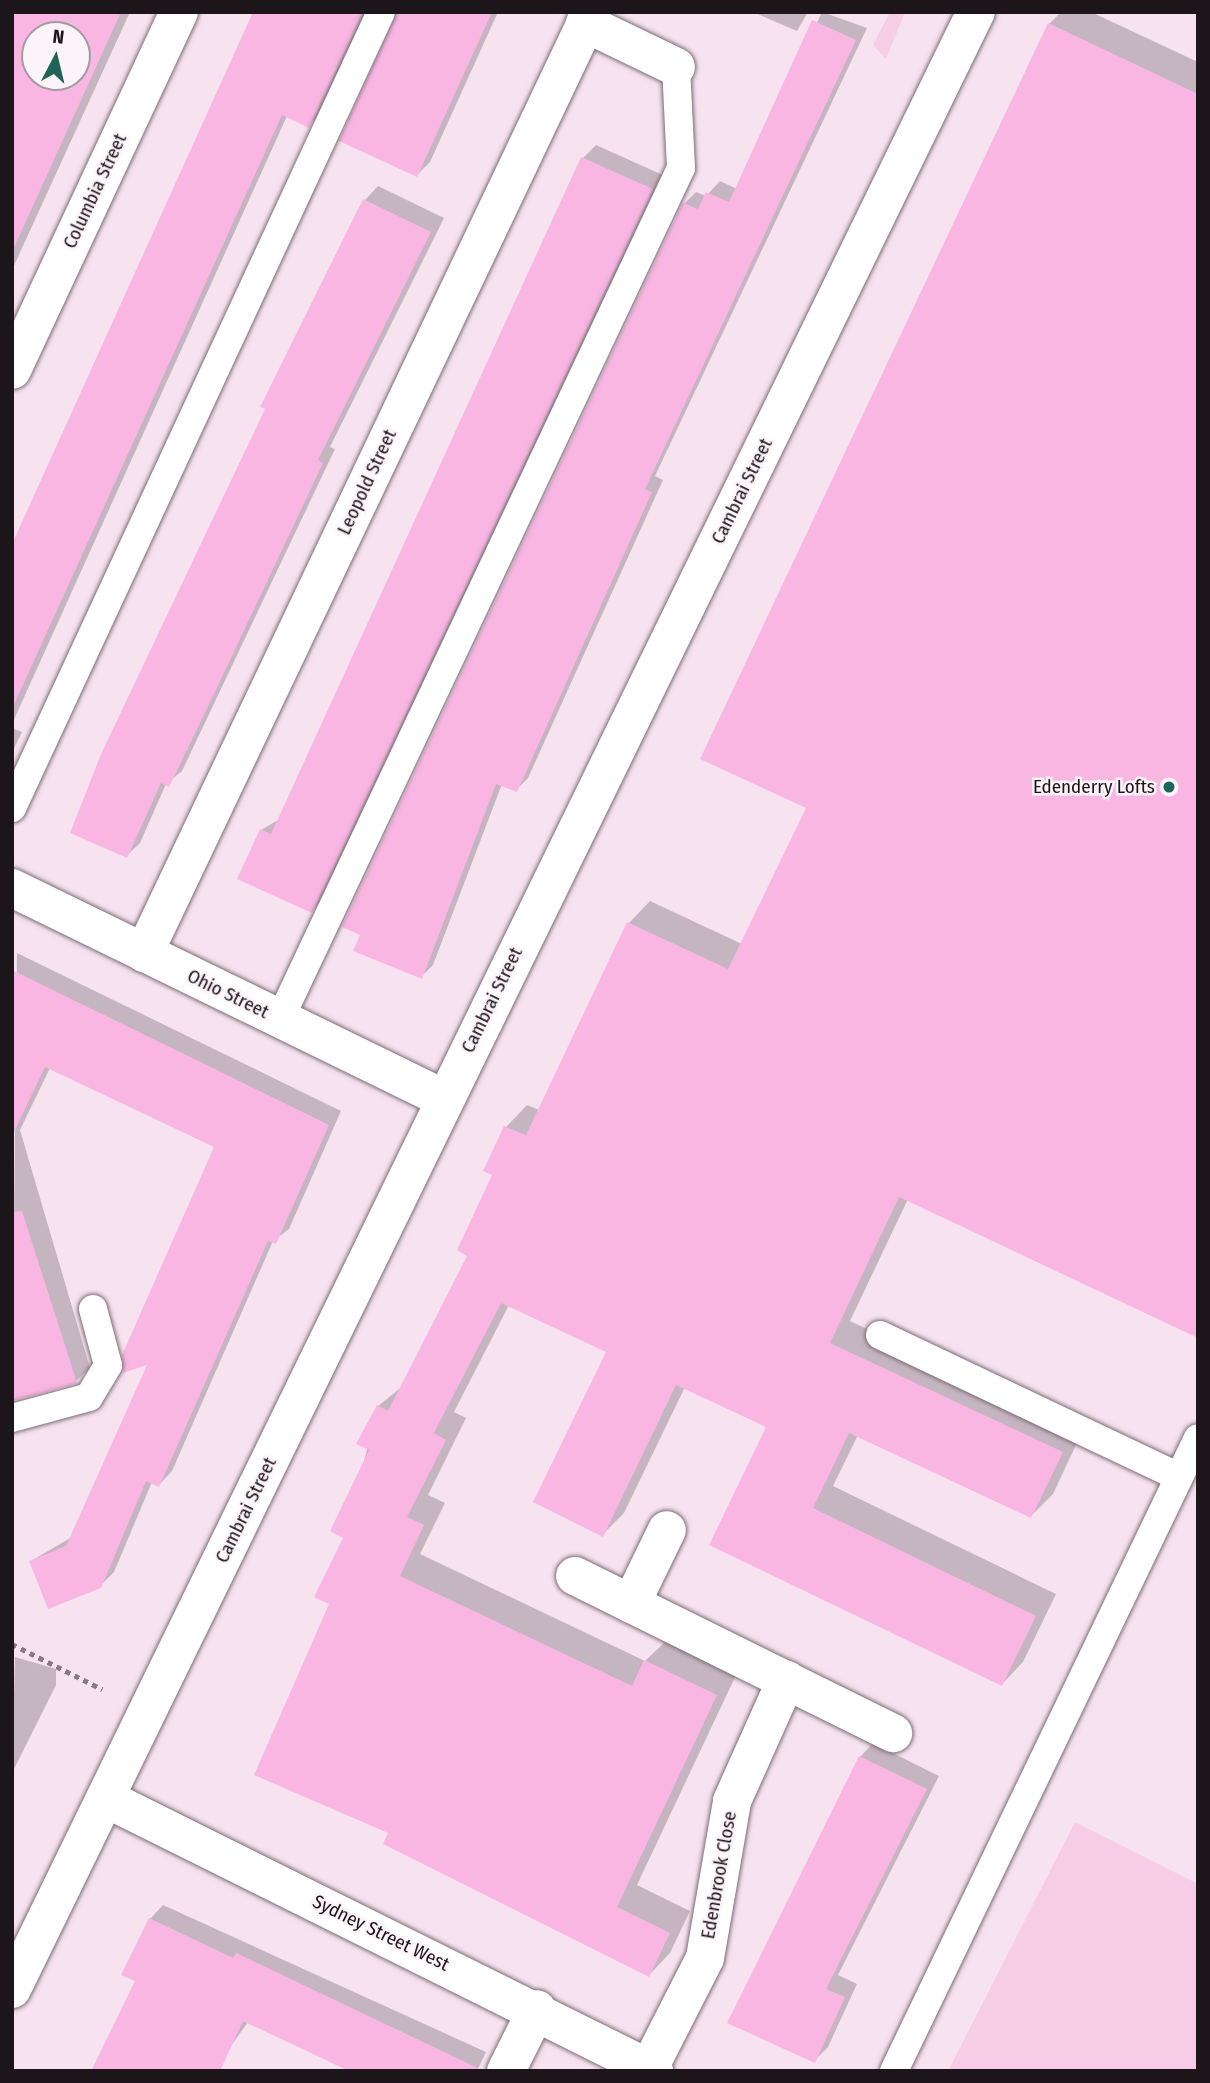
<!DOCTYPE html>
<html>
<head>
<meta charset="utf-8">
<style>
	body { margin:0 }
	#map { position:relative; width:1210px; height:2083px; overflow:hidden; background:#f7e3f0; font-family:"Fira Sans Condensed",sans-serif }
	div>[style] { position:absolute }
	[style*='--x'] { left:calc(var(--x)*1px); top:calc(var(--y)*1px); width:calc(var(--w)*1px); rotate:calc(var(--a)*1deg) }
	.green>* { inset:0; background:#f6cce7 }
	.shadow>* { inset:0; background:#0003 }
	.building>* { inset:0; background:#fab6e3 }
	.path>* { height:4.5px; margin-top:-2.25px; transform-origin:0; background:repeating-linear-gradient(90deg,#877a83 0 5px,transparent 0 10px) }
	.roads { filter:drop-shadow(0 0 2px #7d6c77) drop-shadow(0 0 2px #7d6c77) }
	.lane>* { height:28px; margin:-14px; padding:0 14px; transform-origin:14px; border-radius:14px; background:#fff }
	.street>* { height:38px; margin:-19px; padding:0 19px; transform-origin:19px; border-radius:19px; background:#fff }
	.secondary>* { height:38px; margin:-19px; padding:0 19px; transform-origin:19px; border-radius:19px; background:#fff }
	.dots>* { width:19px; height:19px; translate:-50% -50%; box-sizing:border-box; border:4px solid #fcf4f9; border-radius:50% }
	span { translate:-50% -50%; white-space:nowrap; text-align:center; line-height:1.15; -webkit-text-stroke:5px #fcf4f9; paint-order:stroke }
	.street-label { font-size:19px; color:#1c151a }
	.poi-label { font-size:19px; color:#1c151a }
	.right { translate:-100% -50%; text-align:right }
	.frame { position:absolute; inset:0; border:14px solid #1c151a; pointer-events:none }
	.north { position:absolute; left:21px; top:21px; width:70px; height:70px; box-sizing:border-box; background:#fcf4f9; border:2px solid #a29ba0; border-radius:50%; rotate:7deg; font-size:19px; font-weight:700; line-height:28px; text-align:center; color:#1c151a }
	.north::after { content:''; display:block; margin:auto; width:24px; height:32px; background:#1f6456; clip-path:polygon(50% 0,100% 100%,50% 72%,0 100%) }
</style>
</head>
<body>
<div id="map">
	<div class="green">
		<i style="clip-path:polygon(890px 12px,905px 12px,886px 59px,873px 45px)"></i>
		<i style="clip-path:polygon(1075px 1822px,1198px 1884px,1198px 2071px,948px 2071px)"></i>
	</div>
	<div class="shadow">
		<i style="clip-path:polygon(evenodd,12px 12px,130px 12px,12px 270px,12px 12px,35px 35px,77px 35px,77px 77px,35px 77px,35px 35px)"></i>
		<i style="clip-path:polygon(255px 12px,368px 12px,322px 112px,309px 125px,287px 116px,12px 724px,12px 549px)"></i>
		<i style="clip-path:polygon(395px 12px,498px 12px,430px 162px,417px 175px)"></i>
		<i style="clip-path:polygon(753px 12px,808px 12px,797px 31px)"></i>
		<i style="clip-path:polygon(822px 12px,867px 28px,655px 476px,663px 480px,528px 778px,516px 790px,502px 784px,433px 965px,421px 977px,684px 204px,696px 192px,706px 196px,720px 181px,737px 189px)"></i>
		<i style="clip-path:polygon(1061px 12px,1091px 12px,1198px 62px,1198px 1336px,908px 1199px,850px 1321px,1083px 1430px,1053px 1494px,1031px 1516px,858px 1435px,833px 1486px,1056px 1594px,1023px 1662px,1002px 1684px,711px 1544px,769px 1426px,685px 1387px,624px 1513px,603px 1534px,608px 1351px,509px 1305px,454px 1412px,466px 1418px,428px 1495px,445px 1503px,420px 1554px,645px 1661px,667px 1640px,737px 1673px,637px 1885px,690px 1911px,670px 1953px,649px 1975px,390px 1832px,331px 1603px,345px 1537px,378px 1406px,403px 1386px,469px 1255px,494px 1174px,486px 1170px,506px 1127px,527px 1105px,539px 1110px,629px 923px,650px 901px,742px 944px,808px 807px,1049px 24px)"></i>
		<i style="clip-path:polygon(596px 145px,665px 176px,324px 898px,311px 911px,261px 830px,280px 819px,583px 158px)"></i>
		<i style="clip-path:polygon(378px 186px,444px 218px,330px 447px,335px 449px,182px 771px,166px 784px,140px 843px,126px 856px,268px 409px,262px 406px,365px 200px)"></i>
		<i style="clip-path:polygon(12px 728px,22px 732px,12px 753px)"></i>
		<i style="clip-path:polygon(17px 953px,341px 1111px,289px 1229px,273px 1241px,172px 1471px,159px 1485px,152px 1482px,114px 1572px,100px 1586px,31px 1561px,72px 1537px,150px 1362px,216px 1146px,50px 1068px,20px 1130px,90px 1368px,76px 1381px,12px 1399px)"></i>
		<i style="clip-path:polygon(15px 1657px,56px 1669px,56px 1685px,12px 1773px)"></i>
		<i style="clip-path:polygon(873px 1743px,939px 1776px,838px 1975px,857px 1984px,828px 2047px,814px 2061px,860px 1757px)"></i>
		<i style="clip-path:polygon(163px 1905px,486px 2052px,477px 2071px,248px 2022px,228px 2050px,137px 1981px,150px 1919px)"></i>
	</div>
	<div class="building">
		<i style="clip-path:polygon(evenodd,12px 12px,121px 12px,12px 252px,12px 12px,35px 35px,77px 35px,77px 77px,35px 77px,35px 35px)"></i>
		<i style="clip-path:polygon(253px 12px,363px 12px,309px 128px,282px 115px,12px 709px,12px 544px)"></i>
		<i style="clip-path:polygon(397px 12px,492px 12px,417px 177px,339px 141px)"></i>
		<i style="clip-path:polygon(812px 20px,856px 40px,645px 489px,652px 492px,517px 792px,496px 784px,422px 979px,353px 951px,360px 935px,342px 927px,683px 203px,698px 209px,706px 192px,729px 202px)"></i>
		<i style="clip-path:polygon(1048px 23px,1198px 94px,1198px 1338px,899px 1197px,830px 1343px,1063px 1452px,1031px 1518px,849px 1433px,813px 1508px,1036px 1616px,1002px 1686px,709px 1545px,766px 1427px,676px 1385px,603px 1537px,533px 1502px,606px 1352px,501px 1303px,434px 1433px,446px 1440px,407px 1517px,424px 1525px,400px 1576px,632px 1686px,644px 1660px,717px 1695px,617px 1907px,670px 1933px,649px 1977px,383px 1844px,388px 1833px,254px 1775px,329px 1604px,314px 1597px,343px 1538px,330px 1531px,369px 1450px,356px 1444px,377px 1405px,388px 1411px,467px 1256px,457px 1250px,492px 1175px,483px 1171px,504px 1126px,526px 1135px,627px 922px,728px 969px,806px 808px,700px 759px)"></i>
		<i style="clip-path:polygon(581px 157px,653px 189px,312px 913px,237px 879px,260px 829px,271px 834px)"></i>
		<i style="clip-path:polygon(363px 199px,431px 232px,318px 460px,323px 463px,214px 694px,169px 787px,161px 783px,127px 858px,70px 833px,101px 754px,265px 409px,260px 407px)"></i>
		<i style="clip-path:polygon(12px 970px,329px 1125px,276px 1244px,268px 1241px,159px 1487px,146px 1481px,101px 1588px,48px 1609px,29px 1561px,66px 1546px,147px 1365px,123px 1373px,122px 1355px,214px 1147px,45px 1067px,12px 1136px)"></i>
		<i style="clip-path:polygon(22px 1211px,77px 1383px,12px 1401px,12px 1212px)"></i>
		<i style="clip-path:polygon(859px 1756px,927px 1789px,826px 1989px,845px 1997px,815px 2063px,727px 2023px)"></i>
		<i style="clip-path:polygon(149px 1918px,233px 1958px,236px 1953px,484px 2071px,349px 2071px,243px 2021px,220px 2071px,91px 2071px,135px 1981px,121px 1975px)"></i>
	</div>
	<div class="path">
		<i style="--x:12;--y:1644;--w:101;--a:26.6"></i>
	</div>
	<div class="roads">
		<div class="lane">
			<i style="--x:12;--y:808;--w:877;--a:-65.13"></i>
			<i style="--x:280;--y:1019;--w:941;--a:-64.77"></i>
			<i style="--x:681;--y:168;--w:101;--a:-92.8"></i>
			<i style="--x:880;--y:1335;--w:331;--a:25.4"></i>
			<i style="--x:12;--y:1418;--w:80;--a:-15.3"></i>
			<i style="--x:89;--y:1397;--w:37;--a:-59"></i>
			<i style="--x:108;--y:1365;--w:58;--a:-105"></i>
			<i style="--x:894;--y:2071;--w:702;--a:-64.35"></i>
		</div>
		<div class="street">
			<i style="--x:585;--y:23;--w:101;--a:25.8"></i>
			<i style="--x:12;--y:370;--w:395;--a:-65"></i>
			<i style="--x:12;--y:888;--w:481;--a:26"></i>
			<i style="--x:144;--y:953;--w:1042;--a:-64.59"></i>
			<i style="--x:575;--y:1576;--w:355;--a:26.3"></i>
			<i style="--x:631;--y:1604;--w:82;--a:-64.1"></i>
			<i style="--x:107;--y:1799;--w:611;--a:26.44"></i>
			<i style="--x:649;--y:2068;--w:123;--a:-63"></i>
			<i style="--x:705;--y:1958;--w:159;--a:-80.2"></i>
			<i style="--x:732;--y:1801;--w:133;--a:-65.9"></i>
			<i style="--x:506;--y:2071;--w:69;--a:-63.4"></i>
		</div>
		<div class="secondary">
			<i style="--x:12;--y:1989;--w:2200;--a:-64.01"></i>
		</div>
	</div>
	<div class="dots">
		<i style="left:1169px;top:787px;background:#1f6456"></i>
	</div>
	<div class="street-label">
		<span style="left:95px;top:191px;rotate:-65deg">Columbia Street</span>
		<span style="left:367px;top:482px;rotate:-65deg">Leopold Street</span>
		<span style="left:742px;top:491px;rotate:-64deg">Cambrai Street</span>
		<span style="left:228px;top:994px;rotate:26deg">Ohio Street</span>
		<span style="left:492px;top:1000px;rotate:-64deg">Cambrai Street</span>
		<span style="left:246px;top:1510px;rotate:-64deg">Cambrai Street</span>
		<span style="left:719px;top:1875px;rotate:-80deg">Edenbrook Close</span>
		<span style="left:381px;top:1933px;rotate:26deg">Sydney Street West</span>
	</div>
	<div class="poi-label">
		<span class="right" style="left:1155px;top:787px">Edenderry Lofts</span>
	</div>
	<div class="frame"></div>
	<div class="north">N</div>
</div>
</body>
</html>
